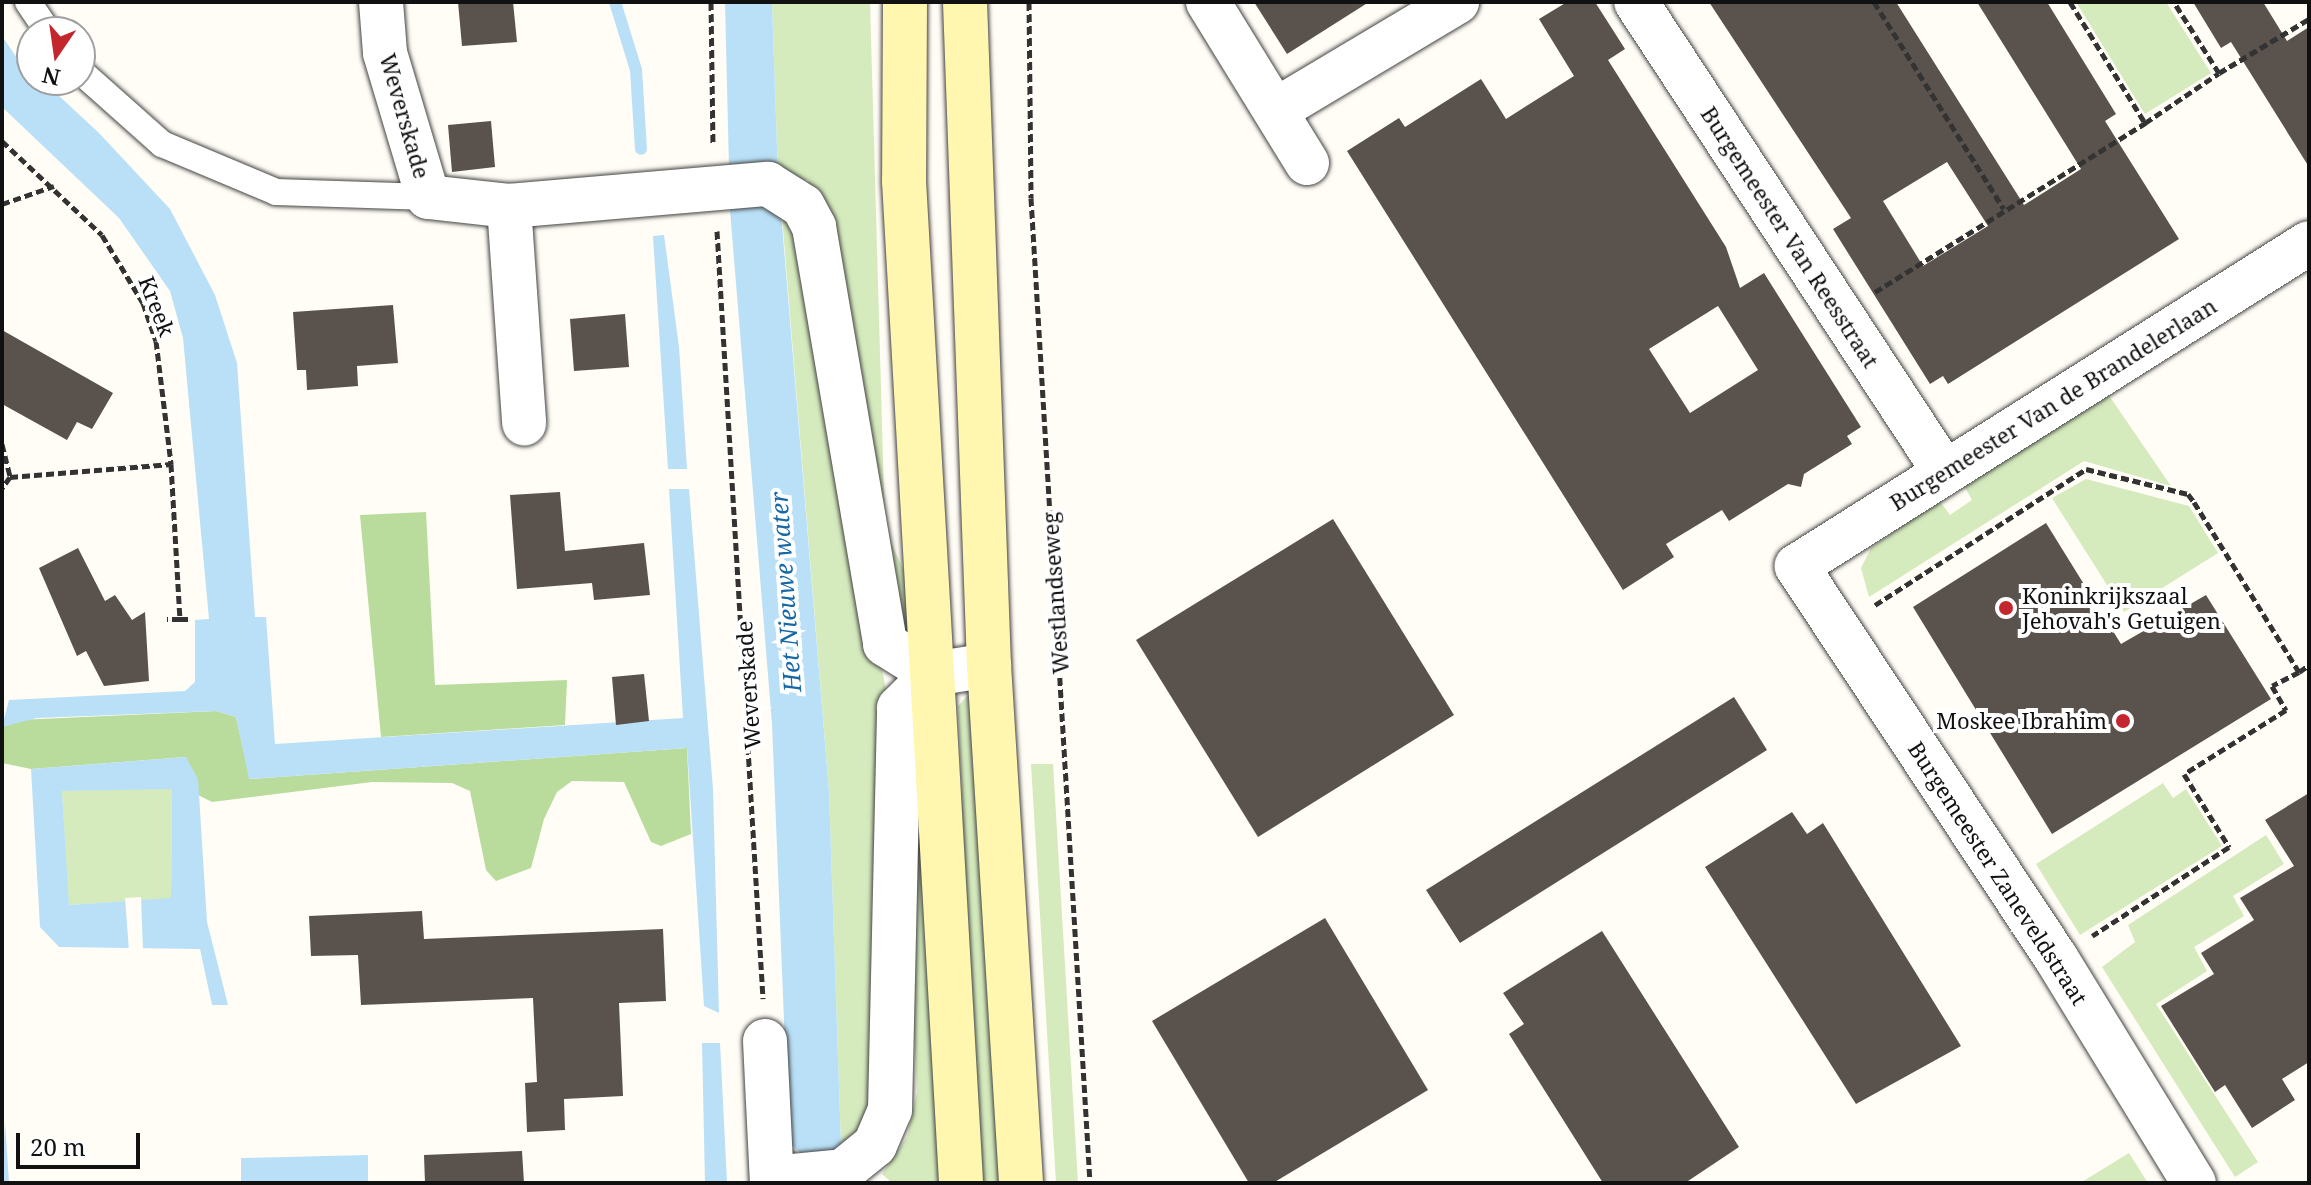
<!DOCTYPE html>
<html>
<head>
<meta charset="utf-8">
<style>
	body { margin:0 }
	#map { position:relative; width:2311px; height:1185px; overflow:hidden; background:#fffdf5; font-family:"Noto Serif",serif }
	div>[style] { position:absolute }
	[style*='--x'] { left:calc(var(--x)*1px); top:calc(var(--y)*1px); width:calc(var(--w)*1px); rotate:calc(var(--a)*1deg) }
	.green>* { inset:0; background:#d5ebbd }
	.forest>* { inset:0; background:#b9dc9c }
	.water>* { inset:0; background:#b9e0f7 }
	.pier>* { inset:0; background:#fffdf5 }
	.stream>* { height:12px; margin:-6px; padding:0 6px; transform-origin:6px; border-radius:6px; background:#b9e0f7 }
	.building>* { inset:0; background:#5a524d }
	.path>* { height:5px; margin-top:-2.5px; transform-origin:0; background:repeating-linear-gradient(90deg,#333 0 8px,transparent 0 12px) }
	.roads { filter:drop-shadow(0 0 2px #444) drop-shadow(0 0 2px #444) }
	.lane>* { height:26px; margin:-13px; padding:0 13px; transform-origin:13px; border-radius:13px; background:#fff }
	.street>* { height:44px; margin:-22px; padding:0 22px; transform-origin:22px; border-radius:22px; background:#fff }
	.secondary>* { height:44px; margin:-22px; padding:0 22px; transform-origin:22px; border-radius:22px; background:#fff6b0 }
	.dots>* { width:22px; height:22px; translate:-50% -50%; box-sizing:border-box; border:4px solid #fff; border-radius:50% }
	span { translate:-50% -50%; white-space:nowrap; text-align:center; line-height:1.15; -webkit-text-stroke:8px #fff; paint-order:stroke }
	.street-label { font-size:22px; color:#111 }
	.poi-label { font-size:22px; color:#111 }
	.left { translate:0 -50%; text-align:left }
	.right { translate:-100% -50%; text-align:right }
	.water-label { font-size:24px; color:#1768a6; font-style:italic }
	.frame { position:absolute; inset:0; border:4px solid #111; pointer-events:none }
	.north { position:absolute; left:16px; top:16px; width:80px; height:80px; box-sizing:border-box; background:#fff; border:2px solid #a0a0a0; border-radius:50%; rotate:193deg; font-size:22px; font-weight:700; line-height:32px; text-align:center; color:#111 }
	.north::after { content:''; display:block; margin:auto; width:28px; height:36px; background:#c4262e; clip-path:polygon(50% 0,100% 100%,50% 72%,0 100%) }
	.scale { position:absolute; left:16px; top:1133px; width:124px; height:36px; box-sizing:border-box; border:4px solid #111; border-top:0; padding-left:10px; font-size:24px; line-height:28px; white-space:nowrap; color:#111; -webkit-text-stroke:6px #fff; paint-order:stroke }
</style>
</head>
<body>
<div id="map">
	<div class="green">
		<i style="clip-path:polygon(772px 2px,870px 2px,885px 529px,916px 598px,918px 633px,904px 637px,805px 189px,809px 180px,778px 176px)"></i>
		<i style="clip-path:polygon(2076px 2px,2166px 2px,2211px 73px,2145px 114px)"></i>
		<i style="clip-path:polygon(782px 217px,800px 219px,887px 696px,878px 1116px,841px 1146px,829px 791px)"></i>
		<i style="clip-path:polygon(2108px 394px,2171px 486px,2084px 461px,1869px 597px,1861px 568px,1871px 548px,1939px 500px,1950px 515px,1972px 500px,1963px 484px)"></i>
		<i style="clip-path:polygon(2086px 479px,2189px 506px,2218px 553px,2124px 612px,2052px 498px)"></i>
		<i style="clip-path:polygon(977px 686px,1009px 1183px,973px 1183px,951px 802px,962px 793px,958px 706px)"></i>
		<i style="clip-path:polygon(1031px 764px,1053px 764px,1078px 1183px,1056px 1183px)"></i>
		<i style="clip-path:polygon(922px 776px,948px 1183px,892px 1183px,882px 1174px,907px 1137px,917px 1092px,903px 789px)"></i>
		<i style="clip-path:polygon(2163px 783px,2173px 798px,2186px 789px,2222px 846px,2080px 935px,2036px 864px)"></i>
		<i style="clip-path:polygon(172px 788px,171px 899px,68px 905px,62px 791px)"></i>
		<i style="clip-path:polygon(2266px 835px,2284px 864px,2233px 896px,2244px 916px,2194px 947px,2207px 971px,2156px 1004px,2258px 1162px,2235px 1177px,2102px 967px,2135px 942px,2128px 925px)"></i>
		<i style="clip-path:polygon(2129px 1153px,2148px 1183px,2080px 1183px)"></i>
	</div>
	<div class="forest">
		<i style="clip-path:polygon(426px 512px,435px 685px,567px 680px,565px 725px,381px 737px,360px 515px)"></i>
		<i style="clip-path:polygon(216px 711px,236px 717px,250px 779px,687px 748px,691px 834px,661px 846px,651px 842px,624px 782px,572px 781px,557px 792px,544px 819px,531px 868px,496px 881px,486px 870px,470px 791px,452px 783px,372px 782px,212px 802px,198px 795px,186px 757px,31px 769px,2px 763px,2px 727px,18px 720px)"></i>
	</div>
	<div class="water">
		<i style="clip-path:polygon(725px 2px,772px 2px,778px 176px,829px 791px,841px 1146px,831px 1155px,802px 1154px,789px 1143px,772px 724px,730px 210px)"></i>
		<i style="clip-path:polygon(2px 36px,32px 80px,42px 80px,99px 133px,170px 209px,215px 295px,237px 363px,255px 617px,266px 617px,275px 744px,683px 718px,669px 489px,689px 489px,713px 789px,719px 1013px,704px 1006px,687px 748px,249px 779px,236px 717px,216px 711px,37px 718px,2px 727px,9px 700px,185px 691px,195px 682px,195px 620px,209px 619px,183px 338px,170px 291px,119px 218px,2px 107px)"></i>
		<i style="clip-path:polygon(664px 235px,679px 347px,687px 469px,668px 469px,653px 236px)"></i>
		<i style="clip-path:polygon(evenodd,186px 757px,198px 779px,207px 922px,228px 1005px,212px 1005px,200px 949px,59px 947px,40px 927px,31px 769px,186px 757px,172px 789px,171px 898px,69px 905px,62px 791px,172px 789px)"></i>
		<i style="clip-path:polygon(702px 1043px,720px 1043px,727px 1183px,705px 1183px)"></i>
		<i style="clip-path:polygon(5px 1122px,9px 1183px,2px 1183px)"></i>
		<i style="clip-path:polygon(368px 1155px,368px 1183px,241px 1183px,241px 1158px)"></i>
	</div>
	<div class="pier">
		<i style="clip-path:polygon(141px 897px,143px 950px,129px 951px,125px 898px)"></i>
	</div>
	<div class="stream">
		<i style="--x:615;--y:2;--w:71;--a:72.8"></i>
		<i style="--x:636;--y:70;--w:79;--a:86.4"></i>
	</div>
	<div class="building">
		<i style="clip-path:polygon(458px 2px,513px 2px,517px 42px,462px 46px)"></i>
		<i style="clip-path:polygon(1254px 2px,1369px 2px,1287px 54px)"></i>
		<i style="clip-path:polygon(evenodd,1567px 2px,1595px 2px,1625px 49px,1608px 60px,1726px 247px,1740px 288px,1764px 273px,1861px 427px,1847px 436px,1852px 444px,1804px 474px,1801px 487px,1788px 484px,1729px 521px,1722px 510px,1666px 544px,1674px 557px,1623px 590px,1347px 151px,1399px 118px,1405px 127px,1481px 79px,1506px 119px,1574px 76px,1539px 19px,1567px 2px,1718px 306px,1758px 370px,1690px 413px,1649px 349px,1718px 306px)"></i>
		<i style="clip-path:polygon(evenodd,1709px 2px,1896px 2px,2024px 205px,2081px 169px,1977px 2px,2047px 2px,2116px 114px,2105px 121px,2179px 239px,1948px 384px,1943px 376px,1930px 384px,1833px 229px,1851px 218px,1709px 2px,1947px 162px,1988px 226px,1923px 266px,1883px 201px,1947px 162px)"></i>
		<i style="clip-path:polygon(2193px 2px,2263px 2px,2287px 41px,2309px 27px,2309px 167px,2231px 42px,2221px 48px)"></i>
		<i style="clip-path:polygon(491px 121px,495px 167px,452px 172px,448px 125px)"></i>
		<i style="clip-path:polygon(393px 305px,398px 363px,357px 366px,358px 386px,307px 390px,306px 370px,297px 370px,293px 312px)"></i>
		<i style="clip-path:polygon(625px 314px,629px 367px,574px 371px,570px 319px)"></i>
		<i style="clip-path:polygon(2px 330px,113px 393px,92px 429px,77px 422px,67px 440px,2px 404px)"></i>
		<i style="clip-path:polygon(560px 492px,565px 551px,644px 543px,650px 595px,594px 600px,592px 583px,517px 589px,510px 495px)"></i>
		<i style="clip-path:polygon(1333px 519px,1454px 715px,1258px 837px,1136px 640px)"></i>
		<i style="clip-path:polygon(2046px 523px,2121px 644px,2206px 595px,2271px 699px,2052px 834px,1913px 607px)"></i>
		<i style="clip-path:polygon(78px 548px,105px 601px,115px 595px,132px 620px,145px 612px,149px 681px,104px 686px,86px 651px,77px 656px,39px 568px)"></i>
		<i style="clip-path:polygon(644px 674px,649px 721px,616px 725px,612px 677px)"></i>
		<i style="clip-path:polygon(1734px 697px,1767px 750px,1460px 943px,1426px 890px)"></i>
		<i style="clip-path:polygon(2309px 793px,2309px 1062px,2282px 1079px,2295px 1100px,2252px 1128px,2225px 1085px,2215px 1092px,2161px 1006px,2214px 974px,2201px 953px,2254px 920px,2240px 898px,2294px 866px,2265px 820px)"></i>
		<i style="clip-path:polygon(1792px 812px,1807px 834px,1823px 823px,1961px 1046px,1856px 1104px,1705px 867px)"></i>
		<i style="clip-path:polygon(422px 911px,424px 939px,663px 929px,666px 1001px,619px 1003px,623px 1096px,564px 1099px,565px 1130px,527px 1132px,525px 1083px,537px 1082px,533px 998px,361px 1005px,358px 955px,311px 956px,309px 916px)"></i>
		<i style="clip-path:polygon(1325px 918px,1428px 1090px,1273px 1183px,1249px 1183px,1152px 1021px)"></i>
		<i style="clip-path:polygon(1602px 931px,1739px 1147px,1685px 1183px,1603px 1183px,1509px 1034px,1524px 1024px,1503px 993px)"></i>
		<i style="clip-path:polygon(522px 1151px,524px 1183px,425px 1183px,424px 1155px)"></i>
	</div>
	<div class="path">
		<i style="--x:711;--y:2;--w:143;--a:89.2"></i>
		<i style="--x:1029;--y:2;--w:196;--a:89.4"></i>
		<i style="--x:1031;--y:198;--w:987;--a:86.57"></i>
		<i style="--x:1874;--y:2;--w:244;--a:57.9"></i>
		<i style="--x:2070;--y:2;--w:142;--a:58.2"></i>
		<i style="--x:2145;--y:123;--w:89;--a:-34"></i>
		<i style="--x:2219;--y:73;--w:84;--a:-122.4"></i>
		<i style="--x:2219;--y:73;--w:105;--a:-31"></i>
		<i style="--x:2;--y:141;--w:137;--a:43.2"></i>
		<i style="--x:102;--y:235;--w:79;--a:58.9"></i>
		<i style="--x:143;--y:303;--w:40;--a:71.1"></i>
		<i style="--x:156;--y:341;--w:124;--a:83"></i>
		<i style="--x:2;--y:204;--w:55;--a:-19.1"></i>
		<i style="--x:717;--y:231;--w:769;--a:86.57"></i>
		<i style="--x:1875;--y:292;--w:319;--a:-32"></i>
		<i style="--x:2;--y:444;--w:34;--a:76"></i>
		<i style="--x:10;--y:477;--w:14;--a:126"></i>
		<i style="--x:10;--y:477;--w:162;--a:-4.6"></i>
		<i style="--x:171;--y:464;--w:155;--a:86.7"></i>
		<i style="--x:180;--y:619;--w:13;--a:180"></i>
		<i style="--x:1875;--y:605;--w:251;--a:-32.8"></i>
		<i style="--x:2086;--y:469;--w:105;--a:13.8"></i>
		<i style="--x:2188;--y:494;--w:10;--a:53"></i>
		<i style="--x:2194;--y:502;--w:200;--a:58.3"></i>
		<i style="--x:2299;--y:672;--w:30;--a:153"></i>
		<i style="--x:2272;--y:686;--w:28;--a:60"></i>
		<i style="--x:2286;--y:710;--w:120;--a:147.9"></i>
		<i style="--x:2184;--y:774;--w:86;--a:58.3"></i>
		<i style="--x:2229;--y:847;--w:163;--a:147"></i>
		<i style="--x:180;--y:619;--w:10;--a:0"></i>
		<i style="--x:2299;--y:672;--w:12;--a:-35"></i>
	</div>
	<div class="roads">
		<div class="lane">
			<i style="--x:28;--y:2;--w:36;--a:56"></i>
			<i style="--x:80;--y:71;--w:110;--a:41.7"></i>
			<i style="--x:162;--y:144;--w:124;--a:22.8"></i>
			<i style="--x:276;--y:192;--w:152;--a:1.9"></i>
		</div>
		<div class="street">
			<i style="--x:381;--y:2;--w:51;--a:85.5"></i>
			<i style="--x:385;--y:53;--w:150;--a:73.4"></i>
			<i style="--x:428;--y:197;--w:81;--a:6.3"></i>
			<i style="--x:509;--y:206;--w:260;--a:-4.9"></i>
			<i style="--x:768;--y:184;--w:41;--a:32.2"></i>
			<i style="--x:803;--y:206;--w:24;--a:62"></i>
			<i style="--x:814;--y:227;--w:423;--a:80.3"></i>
			<i style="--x:885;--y:644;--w:57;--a:32"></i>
			<i style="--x:933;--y:674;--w:57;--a:-9.1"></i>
			<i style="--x:1208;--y:2;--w:189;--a:58.4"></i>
			<i style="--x:1636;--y:2;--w:561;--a:56.71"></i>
			<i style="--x:1276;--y:110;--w:211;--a:-30.8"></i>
			<i style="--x:509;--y:206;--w:218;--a:86"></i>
			<i style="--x:765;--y:1041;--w:142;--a:87.2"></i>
			<i style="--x:772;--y:1178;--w:71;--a:-5.6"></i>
			<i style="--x:843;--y:1171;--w:41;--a:-39.1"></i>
			<i style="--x:875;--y:1145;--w:38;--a:-67"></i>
			<i style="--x:890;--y:1110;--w:402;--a:-88.7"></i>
			<i style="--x:899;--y:708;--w:48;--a:-45"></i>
			<i style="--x:2194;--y:1183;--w:264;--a:-121.5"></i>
			<i style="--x:2056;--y:958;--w:470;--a:-123.5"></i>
			<i style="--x:1797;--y:566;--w:605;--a:-32.25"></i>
		</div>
		<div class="secondary">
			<i style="--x:905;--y:2;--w:179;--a:90.3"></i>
			<i style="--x:904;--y:181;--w:1004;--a:86.74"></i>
			<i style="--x:965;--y:2;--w:663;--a:87.93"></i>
			<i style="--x:989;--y:665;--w:519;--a:86.46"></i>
		</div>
	</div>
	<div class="dots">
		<i style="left:2006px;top:608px;background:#c4262e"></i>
		<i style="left:2123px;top:721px;background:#c4262e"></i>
	</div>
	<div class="street-label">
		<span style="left:405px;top:116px;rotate:74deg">Weverskade</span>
		<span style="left:1790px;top:237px;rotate:57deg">Burgemeester Van Reesstraat</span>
		<span style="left:157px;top:306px;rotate:69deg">Kreek</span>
		<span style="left:2053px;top:404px;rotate:-32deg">Burgemeester Van de Brandelerlaan</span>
		<span style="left:1055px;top:593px;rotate:-94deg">Westlandseweg</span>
		<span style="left:748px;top:685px;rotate:-94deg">Weverskade</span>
		<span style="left:1998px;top:873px;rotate:57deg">Burgemeester Zaneveldstraat</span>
	</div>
	<div class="poi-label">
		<span class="left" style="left:2022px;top:608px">Koninkrijkszaal<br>Jehovah's Getuigen</span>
		<span class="right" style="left:2107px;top:721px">Moskee Ibrahim</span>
	</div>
	<div class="water-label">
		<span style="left:785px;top:592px;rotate:-94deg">Het Nieuwe water</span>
	</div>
	<div class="frame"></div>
	<div class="north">N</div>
	<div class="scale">20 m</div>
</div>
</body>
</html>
